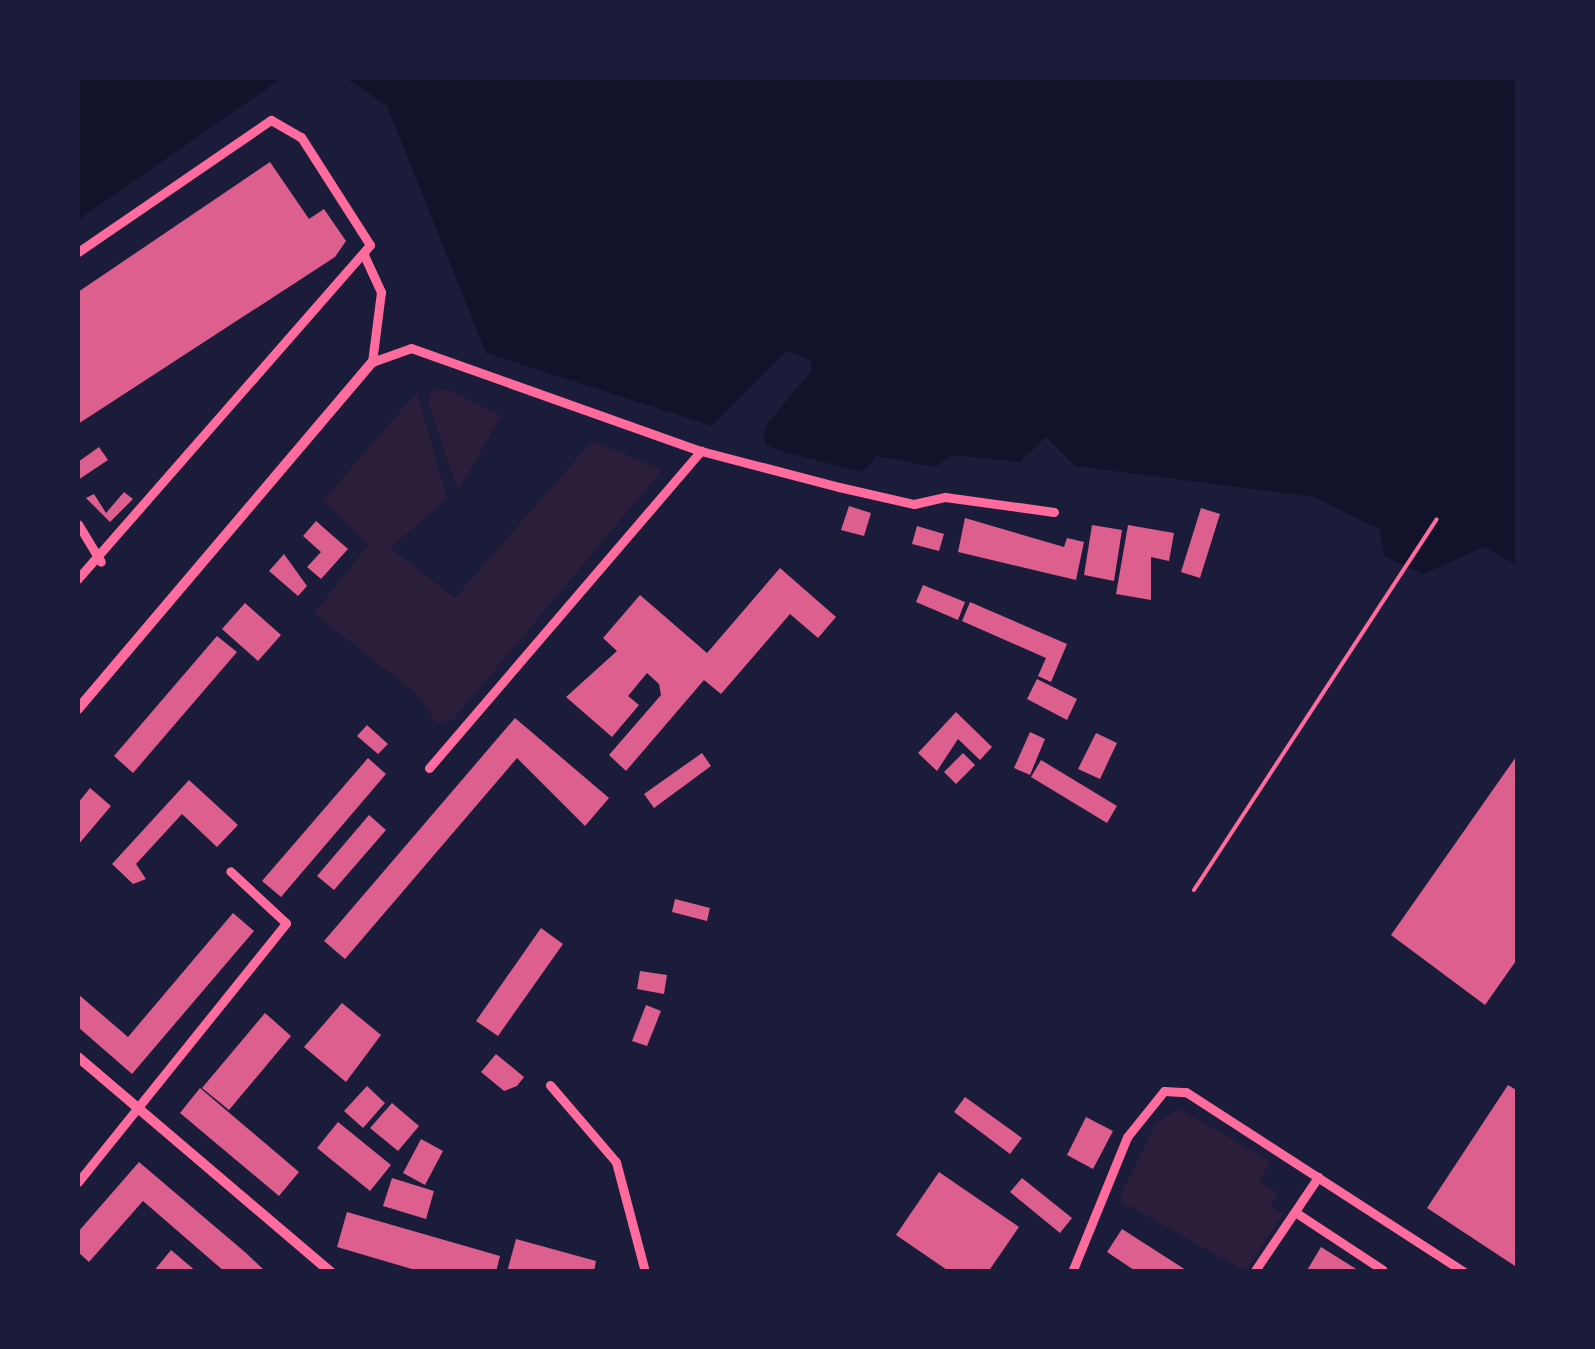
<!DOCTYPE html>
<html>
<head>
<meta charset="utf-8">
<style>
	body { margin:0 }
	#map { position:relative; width:1595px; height:1349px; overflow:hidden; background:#1b1b3a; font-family:"Playfair Display",serif }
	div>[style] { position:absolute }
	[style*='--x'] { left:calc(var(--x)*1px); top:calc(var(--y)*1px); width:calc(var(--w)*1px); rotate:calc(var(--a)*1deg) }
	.green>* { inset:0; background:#2a1e3b }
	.water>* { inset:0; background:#12122b }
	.building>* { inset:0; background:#dd5f8e }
	.service>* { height:4px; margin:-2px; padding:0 2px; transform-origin:2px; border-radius:2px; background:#ff6b9d }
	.minor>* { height:9px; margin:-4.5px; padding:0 4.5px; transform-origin:4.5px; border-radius:4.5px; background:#ff6b9d }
	.tertiary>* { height:10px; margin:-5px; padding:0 5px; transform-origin:5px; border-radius:5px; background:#ff6b9d }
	span { translate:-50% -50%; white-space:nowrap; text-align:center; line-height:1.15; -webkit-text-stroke:10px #1b1b3a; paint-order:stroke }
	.frame { position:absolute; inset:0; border:80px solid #1b1b3a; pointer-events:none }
</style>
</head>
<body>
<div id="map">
	<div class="green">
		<i style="clip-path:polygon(448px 389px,501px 416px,458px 491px,428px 402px,431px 391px)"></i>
		<i style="clip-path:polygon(417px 392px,447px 498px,390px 548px,455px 598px,592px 441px,662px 470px,453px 720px,436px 723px,418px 695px,314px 613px,368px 545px,323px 501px)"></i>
		<i style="clip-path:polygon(1179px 1109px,1271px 1161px,1259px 1182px,1278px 1193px,1270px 1206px,1283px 1214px,1245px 1271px,1119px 1200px,1156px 1123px)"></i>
	</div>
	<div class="water">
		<i style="clip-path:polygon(78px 78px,282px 78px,78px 220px)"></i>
		<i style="clip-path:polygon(346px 78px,1517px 78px,1517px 565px,1484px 547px,1423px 574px,1384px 556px,1380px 529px,1314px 497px,1075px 466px,1046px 437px,1020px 462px,953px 455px,935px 467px,876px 456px,863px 472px,780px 451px,765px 444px,764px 428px,811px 371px,810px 360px,787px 351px,712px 426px,486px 353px,387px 106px)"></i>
	</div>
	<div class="building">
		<i style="clip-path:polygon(270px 162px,309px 219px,324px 209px,346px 241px,335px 257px,78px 424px,78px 292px)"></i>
		<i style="clip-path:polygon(99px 447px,108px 460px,78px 480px,78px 462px)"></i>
		<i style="clip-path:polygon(124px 492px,133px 499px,110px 522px,86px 498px,94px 494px,106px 513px)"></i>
		<i style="clip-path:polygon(849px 506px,871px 513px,864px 536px,841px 530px)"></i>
		<i style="clip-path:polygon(1201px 508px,1220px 514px,1200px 578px,1181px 572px)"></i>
		<i style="clip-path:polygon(965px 518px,1064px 547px,1067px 538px,1084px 542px,1076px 580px,958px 552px)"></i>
		<i style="clip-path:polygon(316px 521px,348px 549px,321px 579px,307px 567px,321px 552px,303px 536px)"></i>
		<i style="clip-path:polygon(1092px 525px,1122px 530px,1114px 581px,1084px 575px)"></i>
		<i style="clip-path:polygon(1128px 525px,1174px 533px,1169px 561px,1151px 557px,1151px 600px,1116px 594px)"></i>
		<i style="clip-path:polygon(917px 526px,944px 534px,939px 551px,912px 544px)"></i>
		<i style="clip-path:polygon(284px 554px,307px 586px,298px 596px,269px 571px)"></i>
		<i style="clip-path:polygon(780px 568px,836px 617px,818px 638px,790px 614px,721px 694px,704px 680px,626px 771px,609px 755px,661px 695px,659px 684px,647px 673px,628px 696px,639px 705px,612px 737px,566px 697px,617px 651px,603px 638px,640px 595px,707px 653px)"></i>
		<i style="clip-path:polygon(923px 585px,965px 602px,958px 620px,916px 602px)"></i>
		<i style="clip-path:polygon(970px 602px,1067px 644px,1051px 682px,1038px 676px,1046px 658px,962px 621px)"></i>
		<i style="clip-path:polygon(245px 603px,281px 635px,258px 661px,222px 629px)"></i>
		<i style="clip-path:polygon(217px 636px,237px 652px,133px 773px,114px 756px)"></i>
		<i style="clip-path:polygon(1037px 679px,1077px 699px,1067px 720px,1027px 699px)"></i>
		<i style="clip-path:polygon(956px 712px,992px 747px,980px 760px,958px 739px,937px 771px,918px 753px)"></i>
		<i style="clip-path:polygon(515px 718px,609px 798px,585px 826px,517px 758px,345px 959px,324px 941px)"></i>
		<i style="clip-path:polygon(367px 725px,388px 744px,378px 754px,357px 736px)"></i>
		<i style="clip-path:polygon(1030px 732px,1045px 739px,1030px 775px,1014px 768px)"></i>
		<i style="clip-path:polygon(1096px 733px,1117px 743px,1100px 779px,1078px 769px)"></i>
		<i style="clip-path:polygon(702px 753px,711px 766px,654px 808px,644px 794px)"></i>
		<i style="clip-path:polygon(963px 753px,975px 765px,956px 784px,944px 772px)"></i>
		<i style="clip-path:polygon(1518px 754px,1518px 958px,1485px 1005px,1391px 935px)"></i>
		<i style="clip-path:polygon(368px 758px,386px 774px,281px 897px,262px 881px)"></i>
		<i style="clip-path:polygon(1041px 760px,1117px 806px,1107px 823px,1031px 777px)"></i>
		<i style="clip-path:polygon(189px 780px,238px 825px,217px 847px,182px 814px,136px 864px,146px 879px,133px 884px,112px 864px)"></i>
		<i style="clip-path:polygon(90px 788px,111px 806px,78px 845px,78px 803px)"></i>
		<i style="clip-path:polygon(369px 815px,386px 830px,334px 890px,317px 876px)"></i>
		<i style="clip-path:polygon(675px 899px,710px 908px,707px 921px,672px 912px)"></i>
		<i style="clip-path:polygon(233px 913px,254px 931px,132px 1074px,78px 1027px,78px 994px,128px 1037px)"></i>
		<i style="clip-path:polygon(541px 928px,563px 944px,498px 1036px,476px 1021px)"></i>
		<i style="clip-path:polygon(640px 971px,667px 975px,664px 994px,637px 989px)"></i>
		<i style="clip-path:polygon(342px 1003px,381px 1035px,346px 1082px,304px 1047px)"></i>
		<i style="clip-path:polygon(646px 1005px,661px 1011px,647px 1046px,632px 1041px)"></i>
		<i style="clip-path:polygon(265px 1013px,291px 1036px,229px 1110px,202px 1088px)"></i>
		<i style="clip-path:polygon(496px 1054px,524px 1077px,517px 1086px,504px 1091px,481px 1072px)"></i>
		<i style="clip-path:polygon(1508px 1085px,1518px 1091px,1518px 1268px,1427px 1208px)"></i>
		<i style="clip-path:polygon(367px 1086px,385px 1103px,363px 1128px,344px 1111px)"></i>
		<i style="clip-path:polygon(200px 1088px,299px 1172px,279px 1196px,180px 1113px)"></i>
		<i style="clip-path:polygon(965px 1097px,1022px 1138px,1010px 1154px,954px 1112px)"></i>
		<i style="clip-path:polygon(392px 1103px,419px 1126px,398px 1151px,370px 1128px)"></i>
		<i style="clip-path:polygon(1086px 1117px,1113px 1131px,1093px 1169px,1067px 1155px)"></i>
		<i style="clip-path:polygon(338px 1122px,391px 1165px,370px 1191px,317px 1148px)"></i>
		<i style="clip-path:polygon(421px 1139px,443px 1151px,425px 1185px,403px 1173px)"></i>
		<i style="clip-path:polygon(139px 1162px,246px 1253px,266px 1272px,225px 1272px,143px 1201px,89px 1262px,78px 1252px,78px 1232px)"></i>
		<i style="clip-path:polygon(939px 1172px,1019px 1227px,988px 1272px,950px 1272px,896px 1235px)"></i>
		<i style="clip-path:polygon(392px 1178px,434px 1191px,426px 1219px,383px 1206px)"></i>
		<i style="clip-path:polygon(1022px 1178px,1072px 1218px,1060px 1233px,1010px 1192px)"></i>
		<i style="clip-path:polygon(347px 1212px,500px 1256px,496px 1272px,422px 1272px,337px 1247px)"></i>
		<i style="clip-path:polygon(1122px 1229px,1189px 1272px,1137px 1272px,1107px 1252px)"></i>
		<i style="clip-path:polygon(516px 1239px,596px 1261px,594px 1272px,507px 1272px)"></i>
		<i style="clip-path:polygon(1321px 1247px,1361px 1272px,1306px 1272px)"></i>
		<i style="clip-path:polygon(171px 1250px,197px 1272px,153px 1272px)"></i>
	</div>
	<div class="service">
		<i style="--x:1194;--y:890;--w:443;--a:-56.8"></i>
	</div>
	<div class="minor">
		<i style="--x:78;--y:252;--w:234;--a:-34.4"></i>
		<i style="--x:271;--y:120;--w:34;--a:30"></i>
		<i style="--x:301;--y:137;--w:128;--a:57.4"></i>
		<i style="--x:370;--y:245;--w:444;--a:131.2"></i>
		<i style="--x:364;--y:255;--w:41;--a:65.3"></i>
		<i style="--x:381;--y:292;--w:71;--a:97.3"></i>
		<i style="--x:372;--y:362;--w:41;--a:-19.7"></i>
		<i style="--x:411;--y:348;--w:308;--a:19.6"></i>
		<i style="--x:701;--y:451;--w:143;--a:14.6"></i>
		<i style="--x:839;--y:487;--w:77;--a:12.8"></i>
		<i style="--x:914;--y:504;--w:32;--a:-13"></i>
		<i style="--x:945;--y:497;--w:110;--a:7.8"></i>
		<i style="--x:78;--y:524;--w:44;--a:58.8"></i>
		<i style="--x:429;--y:768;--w:418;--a:-49.4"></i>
		<i style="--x:550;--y:1085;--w:101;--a:49.4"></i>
		<i style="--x:616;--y:1162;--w:114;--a:75.2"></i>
		<i style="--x:78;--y:1182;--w:332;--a:-51.2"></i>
		<i style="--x:286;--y:923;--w:76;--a:-137.1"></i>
		<i style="--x:1295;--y:1212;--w:105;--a:33.4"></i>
		<i style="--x:1072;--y:1272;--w:146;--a:-67.8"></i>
		<i style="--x:1127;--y:1137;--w:59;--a:-51.2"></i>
		<i style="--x:1164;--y:1091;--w:22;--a:3"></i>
		<i style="--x:1186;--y:1092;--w:331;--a:32.9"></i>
		<i style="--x:1254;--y:1272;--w:115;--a:-56"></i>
	</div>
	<div class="tertiary">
		<i style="--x:78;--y:709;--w:455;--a:-49.7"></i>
		<i style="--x:78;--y:1057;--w:332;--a:40.4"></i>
	</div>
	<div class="frame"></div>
</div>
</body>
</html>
